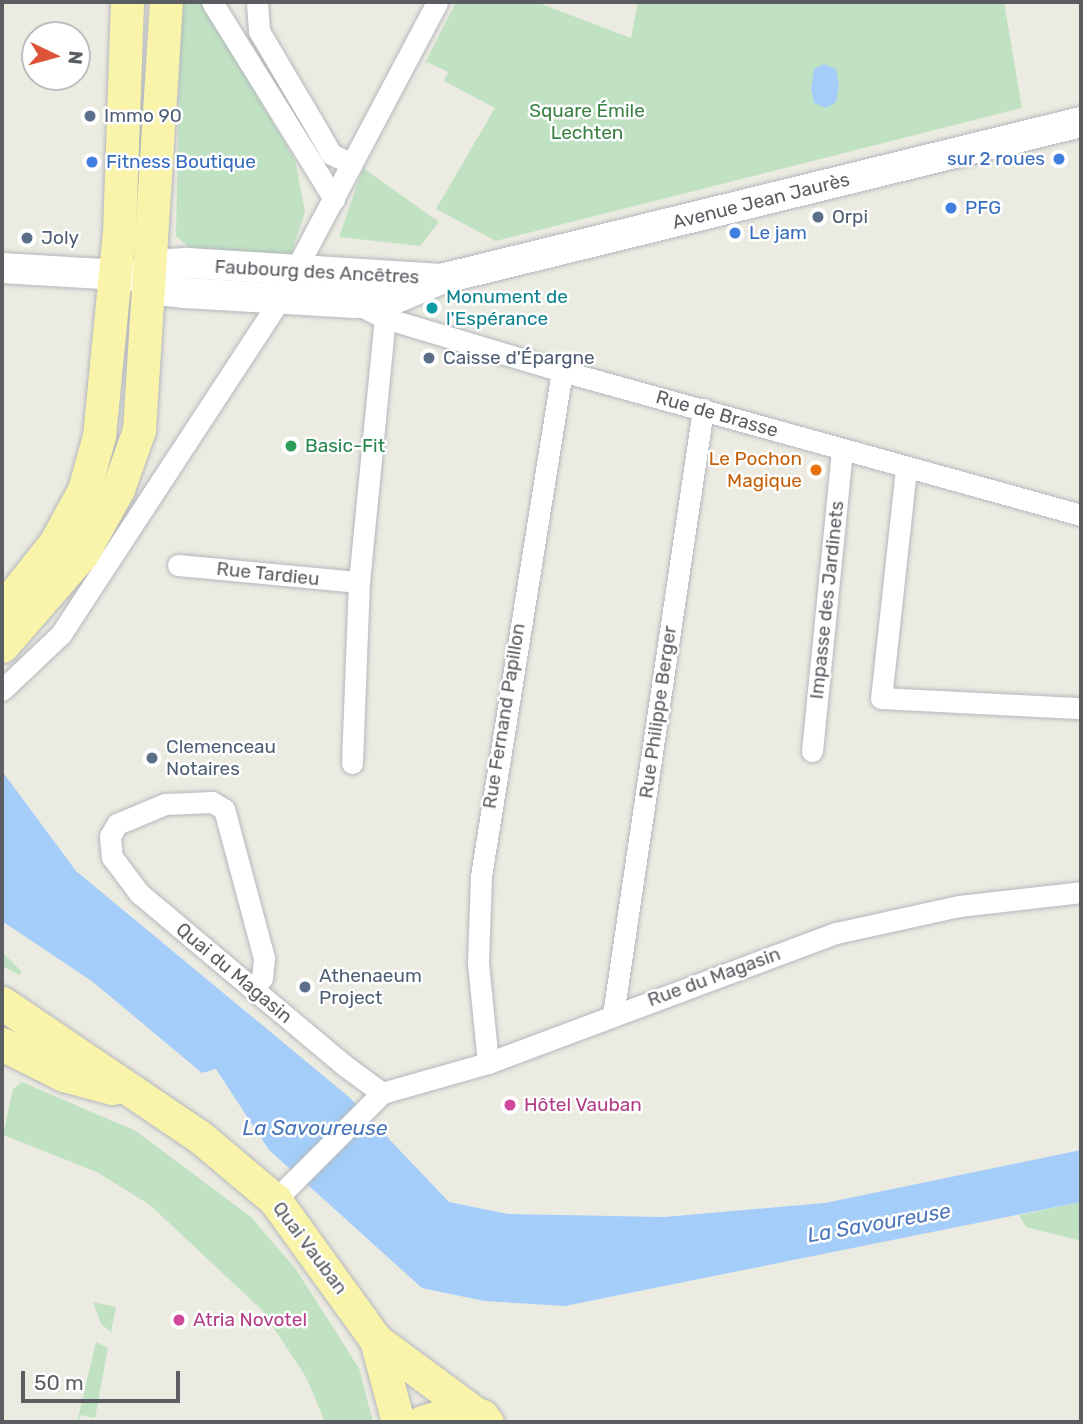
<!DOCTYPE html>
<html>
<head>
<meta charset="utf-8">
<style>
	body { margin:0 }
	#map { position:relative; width:1083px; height:1424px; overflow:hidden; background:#ecebe2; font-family:Rubik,sans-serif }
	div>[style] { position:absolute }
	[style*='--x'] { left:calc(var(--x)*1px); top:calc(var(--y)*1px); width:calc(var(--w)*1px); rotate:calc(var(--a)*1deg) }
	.green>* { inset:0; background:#c0e2c3 }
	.water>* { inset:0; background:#a5cdf9 }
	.roads { filter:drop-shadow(0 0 2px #b4b7bc) drop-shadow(0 0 2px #b4b7bc) }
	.minor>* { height:21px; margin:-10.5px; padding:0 10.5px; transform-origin:10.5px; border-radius:10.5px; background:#fff }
	.secondary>* { height:30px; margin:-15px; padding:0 15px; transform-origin:15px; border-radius:15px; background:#fff }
	.primary>* { height:33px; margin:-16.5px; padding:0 16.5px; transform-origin:16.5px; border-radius:16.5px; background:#f9f4aa }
	.dots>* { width:19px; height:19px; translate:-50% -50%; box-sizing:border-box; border:4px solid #fff; border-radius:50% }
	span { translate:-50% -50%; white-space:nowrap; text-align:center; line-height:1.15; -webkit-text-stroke:5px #fff; paint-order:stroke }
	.park-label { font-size:19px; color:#3a8144 }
	.service-label { font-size:19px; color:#4e5e75 }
	.left { translate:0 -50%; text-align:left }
	.shop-label { font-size:19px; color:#366cbe }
	.right { translate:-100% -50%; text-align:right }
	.street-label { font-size:19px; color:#5a5d62 }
	.culture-label { font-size:19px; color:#0d838f }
	.leisure-label { font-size:19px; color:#27864d }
	.food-label { font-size:19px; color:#c56008 }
	.hotel-label { font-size:19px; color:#b23c85 }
	.water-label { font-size:21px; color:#4a76bb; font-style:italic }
	.frame { position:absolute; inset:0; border:4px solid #5a5d62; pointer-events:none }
	.north { position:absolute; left:21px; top:21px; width:70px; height:70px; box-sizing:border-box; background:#fff; border:2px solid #bdbec0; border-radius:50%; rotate:95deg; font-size:19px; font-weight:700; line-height:28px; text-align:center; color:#5a5d62 }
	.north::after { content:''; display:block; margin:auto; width:24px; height:32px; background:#dd5337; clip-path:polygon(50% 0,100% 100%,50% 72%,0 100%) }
	.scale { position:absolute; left:21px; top:1371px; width:159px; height:32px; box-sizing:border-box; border:4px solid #5a5d62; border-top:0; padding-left:9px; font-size:21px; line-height:24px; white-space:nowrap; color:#5a5d62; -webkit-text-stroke:5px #fff; paint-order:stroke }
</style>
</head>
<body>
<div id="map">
	<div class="green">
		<i style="clip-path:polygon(181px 2px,202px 2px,295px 160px,305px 212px,291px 254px,190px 248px,176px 236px)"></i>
		<i style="clip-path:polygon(456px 2px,536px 2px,631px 38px,638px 2px,1004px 2px,1022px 108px,496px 241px,436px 209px,495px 108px,444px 81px,448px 72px,427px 62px,422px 69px)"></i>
		<i style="clip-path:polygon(363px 168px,439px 222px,420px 246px,339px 237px)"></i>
		<i style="clip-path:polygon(2px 952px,22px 972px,19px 975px,2px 966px)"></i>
		<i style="clip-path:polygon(22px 1082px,136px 1131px,251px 1217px,295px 1268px,359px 1368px,373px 1422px,325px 1422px,306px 1377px,262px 1310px,150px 1205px,97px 1172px,3px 1135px,13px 1089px)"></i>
		<i style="clip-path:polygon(1081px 1202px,1081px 1241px,1026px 1227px,1019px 1215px)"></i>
		<i style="clip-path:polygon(93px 1302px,116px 1307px,111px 1332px,101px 1324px)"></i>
		<i style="clip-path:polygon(96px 1342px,108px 1348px,95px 1418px,81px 1415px,77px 1422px)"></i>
	</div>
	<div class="water">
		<i style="clip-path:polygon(824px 64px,836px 69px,839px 86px,836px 102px,826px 108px,814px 103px,811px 89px,814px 69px)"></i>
		<i style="clip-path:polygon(2px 771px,76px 871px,349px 1097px,449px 1202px,508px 1214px,664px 1217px,825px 1203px,1081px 1150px,1081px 1202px,565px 1306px,484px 1301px,422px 1288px,269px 1150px,216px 1069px,202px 1073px,93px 982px,2px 921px)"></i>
	</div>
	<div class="roads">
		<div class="minor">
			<i style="--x:212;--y:2;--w:232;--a:58.2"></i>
			<i style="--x:257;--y:2;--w:29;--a:86"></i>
			<i style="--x:259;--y:31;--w:118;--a:59.5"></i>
			<i style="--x:319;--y:133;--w:24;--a:60"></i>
			<i style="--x:331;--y:154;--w:23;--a:25"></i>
			<i style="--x:355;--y:303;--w:34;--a:27"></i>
			<i style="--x:385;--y:318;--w:185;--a:16.7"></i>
			<i style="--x:562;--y:371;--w:539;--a:15.51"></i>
			<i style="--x:906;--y:469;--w:230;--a:96.2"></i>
			<i style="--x:881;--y:698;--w:200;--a:2.9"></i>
			<i style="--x:178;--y:565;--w:182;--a:5.4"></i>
			<i style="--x:2;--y:690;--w:81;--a:-43.5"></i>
			<i style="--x:61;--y:634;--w:400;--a:-56.8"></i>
			<i style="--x:280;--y:299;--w:336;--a:-62.1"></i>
			<i style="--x:812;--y:751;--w:303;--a:-84.3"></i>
			<i style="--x:352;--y:763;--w:181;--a:-87.8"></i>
			<i style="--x:359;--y:582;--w:265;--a:-84.4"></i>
			<i style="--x:252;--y:988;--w:14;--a:-45"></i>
			<i style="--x:262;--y:978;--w:20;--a:-84"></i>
			<i style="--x:264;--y:958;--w:154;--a:-105"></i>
			<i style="--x:224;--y:809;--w:14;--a:-150"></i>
			<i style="--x:212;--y:802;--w:47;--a:177.6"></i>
			<i style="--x:165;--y:804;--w:52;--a:157.4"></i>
			<i style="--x:117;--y:824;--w:14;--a:120"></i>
			<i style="--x:110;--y:836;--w:21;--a:85"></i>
			<i style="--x:112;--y:857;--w:45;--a:53.1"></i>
			<i style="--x:139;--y:893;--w:148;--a:40.1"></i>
			<i style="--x:252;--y:988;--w:120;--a:39.9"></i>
			<i style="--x:344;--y:1065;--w:47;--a:36.4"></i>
			<i style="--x:613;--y:1015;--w:613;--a:-81.55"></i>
			<i style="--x:488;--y:1063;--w:101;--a:-95.7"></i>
			<i style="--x:478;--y:962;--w:86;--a:-88"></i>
			<i style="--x:481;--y:876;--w:511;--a:-80.89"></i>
			<i style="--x:275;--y:1200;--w:151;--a:-45"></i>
			<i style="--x:382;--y:1093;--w:110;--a:-15.8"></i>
			<i style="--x:488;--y:1063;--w:371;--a:-20.5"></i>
			<i style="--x:836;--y:933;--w:126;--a:-12.4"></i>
			<i style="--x:959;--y:906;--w:123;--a:-6.5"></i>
		</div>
		<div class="secondary">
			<i style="--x:2;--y:268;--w:151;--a:3.4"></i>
			<i style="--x:153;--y:277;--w:21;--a:43"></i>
			<i style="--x:168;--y:291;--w:17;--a:7"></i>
			<i style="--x:185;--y:293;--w:170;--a:3.4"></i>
			<i style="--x:355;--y:303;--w:44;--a:-7.8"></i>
			<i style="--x:399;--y:297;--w:46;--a:-23.2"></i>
			<i style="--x:441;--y:279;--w:659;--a:-13.78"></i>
			<i style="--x:153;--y:277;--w:20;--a:-41"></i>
			<i style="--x:168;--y:264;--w:19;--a:-3"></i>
			<i style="--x:187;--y:263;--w:252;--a:3.6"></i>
		</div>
		<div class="primary">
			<i style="--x:2;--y:610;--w:85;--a:-51.7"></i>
			<i style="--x:55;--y:543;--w:60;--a:-61.3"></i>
			<i style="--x:84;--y:490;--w:56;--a:-74.5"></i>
			<i style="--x:99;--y:436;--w:205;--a:-84.4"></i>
			<i style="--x:119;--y:232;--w:230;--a:-88"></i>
			<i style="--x:2;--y:646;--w:122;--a:-49"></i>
			<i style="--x:82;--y:554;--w:74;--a:-61"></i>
			<i style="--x:118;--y:489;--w:63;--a:-70.4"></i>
			<i style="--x:139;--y:430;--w:429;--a:-86.4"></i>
			<i style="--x:2;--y:1003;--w:239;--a:34.1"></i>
			<i style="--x:200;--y:1137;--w:98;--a:40"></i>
			<i style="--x:275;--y:1200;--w:173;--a:54.2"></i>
			<i style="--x:376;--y:1340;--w:85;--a:75"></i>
			<i style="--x:2;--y:1044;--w:69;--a:26.6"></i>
			<i style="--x:64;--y:1075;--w:50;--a:15.2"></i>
			<i style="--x:376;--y:1340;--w:138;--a:36.5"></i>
			<i style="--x:422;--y:1422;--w:39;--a:-17"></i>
			<i style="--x:459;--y:1411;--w:24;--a:12"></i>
		</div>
	</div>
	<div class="dots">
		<i style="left:90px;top:116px;background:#5c6f8a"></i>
		<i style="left:1059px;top:159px;background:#3f7fe0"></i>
		<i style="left:92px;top:162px;background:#3f7fe0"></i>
		<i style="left:951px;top:208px;background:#3f7fe0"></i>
		<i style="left:818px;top:217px;background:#5c6f8a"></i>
		<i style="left:735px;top:233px;background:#3f7fe0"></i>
		<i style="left:27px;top:238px;background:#5c6f8a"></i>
		<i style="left:432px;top:308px;background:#0f9aa8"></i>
		<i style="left:429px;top:358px;background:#5c6f8a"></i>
		<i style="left:291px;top:446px;background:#2e9e5b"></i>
		<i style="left:816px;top:470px;background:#e8710a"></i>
		<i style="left:152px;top:758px;background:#5c6f8a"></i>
		<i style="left:305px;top:987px;background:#5c6f8a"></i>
		<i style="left:510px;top:1105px;background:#d1479c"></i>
		<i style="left:179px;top:1320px;background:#d1479c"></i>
	</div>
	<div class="park-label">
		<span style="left:587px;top:122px">Square Émile<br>Lechten</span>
	</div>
	<div class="service-label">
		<span class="left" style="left:104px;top:116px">Immo 90</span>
		<span class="left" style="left:832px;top:217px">Orpi</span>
		<span class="left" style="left:41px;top:238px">Joly</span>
		<span class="left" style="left:443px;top:358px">Caisse d'Épargne</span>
		<span class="left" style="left:166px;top:758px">Clemenceau<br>Notaires</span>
		<span class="left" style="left:319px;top:987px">Athenaeum<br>Project</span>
	</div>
	<div class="shop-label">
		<span class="right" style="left:1045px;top:159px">sur 2 roues</span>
		<span class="left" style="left:106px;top:162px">Fitness Boutique</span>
		<span class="left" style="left:965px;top:208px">PFG</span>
		<span class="left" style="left:749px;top:233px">Le jam</span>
	</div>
	<div class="street-label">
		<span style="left:761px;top:201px;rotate:-14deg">Avenue Jean Jaurès</span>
		<span style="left:317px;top:272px;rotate:3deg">Faubourg des Ancêtres</span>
		<span style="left:717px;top:414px;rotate:16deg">Rue de Brasse</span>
		<span style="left:268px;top:574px;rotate:6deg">Rue Tardieu</span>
		<span style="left:827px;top:600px;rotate:-84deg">Impasse des Jardinets</span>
		<span style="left:658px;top:712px;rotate:-82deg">Rue Philippe Berger</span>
		<span style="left:504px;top:716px;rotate:-81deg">Rue Fernand Papillon</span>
		<span style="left:234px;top:973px;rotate:40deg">Quai du Magasin</span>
		<span style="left:714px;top:977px;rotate:-20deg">Rue du Magasin</span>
		<span style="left:310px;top:1248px;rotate:53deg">Quai Vauban</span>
	</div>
	<div class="culture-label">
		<span class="left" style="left:446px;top:308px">Monument de<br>l'Espérance</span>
	</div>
	<div class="leisure-label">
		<span class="left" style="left:305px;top:446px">Basic-Fit</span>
	</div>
	<div class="food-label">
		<span class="right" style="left:802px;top:470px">Le Pochon<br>Magique</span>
	</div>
	<div class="hotel-label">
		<span class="left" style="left:524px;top:1105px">Hôtel Vauban</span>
		<span class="left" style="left:193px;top:1320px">Atria Novotel</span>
	</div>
	<div class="water-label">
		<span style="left:315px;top:1128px">La Savoureuse</span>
		<span style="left:879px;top:1223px;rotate:-10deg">La Savoureuse</span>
	</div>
	<div class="frame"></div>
	<div class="north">N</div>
	<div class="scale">50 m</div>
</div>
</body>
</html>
